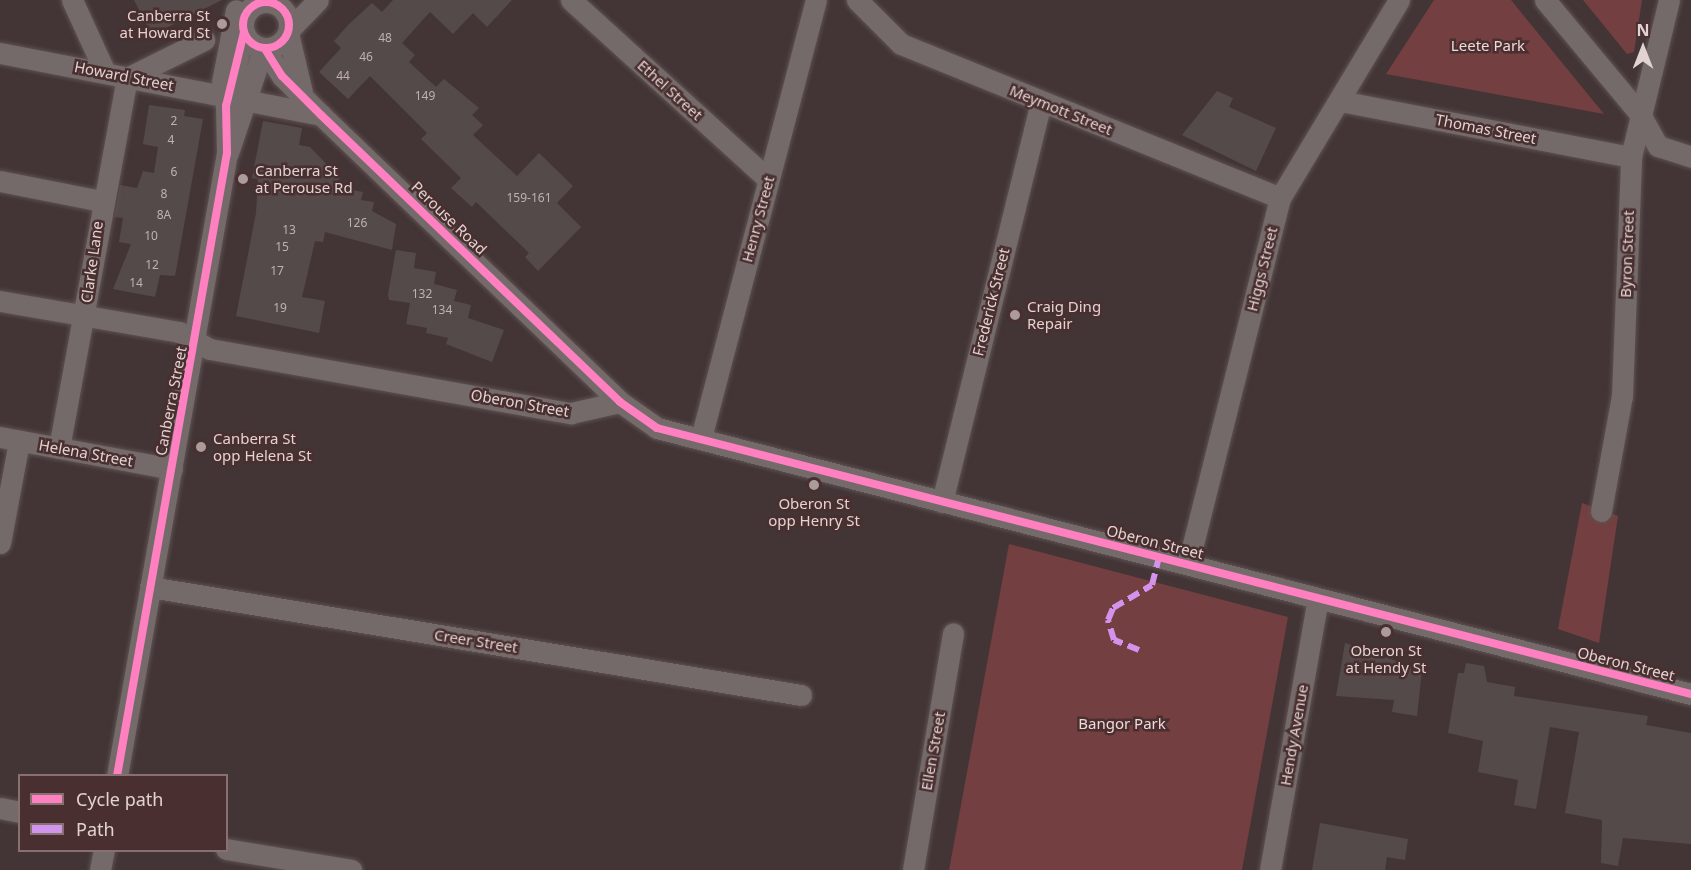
<!DOCTYPE html>
<html>
<head>
<meta charset="utf-8">
<style>
	body { margin:0 }
	#map { position:relative; width:1691px; height:870px; overflow:hidden; background:#433535; font-family:"Noto Sans",sans-serif }
	div>[style] { position:absolute }
	[style*='--x'] { left:calc(var(--x)*1px); top:calc(var(--y)*1px); width:calc(var(--w)*1px); rotate:calc(var(--a)*1deg) }
	.green>* { inset:0; background:#743f40 }
	.building>* { inset:0; background:#554a4a }
	.roads { filter:drop-shadow(0 0 2px #5e5151) drop-shadow(0 0 2px #5e5151) }
	.minor>* { height:21px; margin:-10.5px; padding:0 10.5px; transform-origin:10.5px; border-radius:10.5px; background:#746a6a }
	.minor>.ring { margin:-10.5px; padding:0; box-sizing:content-box; background:none; border:21px solid #746a6a; border-radius:50% }
	.quiet>* { height:6px; margin-top:-3px; transform-origin:0; background:repeating-linear-gradient(90deg,#d193ec 0 12px,transparent 0 18px) }
	.cycleway>* { height:8px; margin:-4px; padding:0 4px; transform-origin:4px; border-radius:4px; background:#ff80c0 }
	.cycleway>.ring { margin:-4px; padding:0; box-sizing:content-box; background:none; border:8px solid #ff80c0; border-radius:50% }
	.dots>* { width:16px; height:16px; translate:-50% -50%; box-sizing:border-box; border:3px solid #492f2f; border-radius:50% }
	span { translate:-50% -50%; white-space:nowrap; text-align:center; line-height:1.15; -webkit-text-stroke:5px #492f2f; paint-order:stroke }
	.number-label { font-size:12px; color:#c0b0b0 }
	.number-label span { -webkit-text-stroke-width:0 }
	.poi-label { font-size:15px; color:#e3d2d2 }
	.right { translate:-100% -50%; text-align:right }
	.left { translate:0 -50%; text-align:left }
	.park-label { font-size:15px; color:#f2d9d9 }
	.street-label { font-size:15px; color:#e3d2d2 }
	.legend { position:absolute; left:18px; top:774px; width:210px; height:78px; box-sizing:border-box; background:#492f2f; border:2px solid #877070; margin:0; padding:8px 10px; list-style:none; font-size:18px; color:#e3d2d2 }
	.legend li { display:flex; align-items:center; gap:12px; height:30px }
	.legend b { width:30px; border:2px solid #877070 }
	.north { position:absolute; left:1613px; top:18px; width:60px; height:60px; -webkit-text-stroke:4px #492f2f; paint-order:stroke; rotate:0deg; font-size:16px; font-weight:700; line-height:24px; text-align:center; color:#e3d2d2 }
	.north::after { content:''; display:block; margin:auto; width:21px; height:27px; background:#e3d2d2; clip-path:polygon(50% 0,100% 100%,50% 72%,0 100%) }
</style>
</head>
<body>
<div id="map">
	<div class="green">
		<i style="clip-path:polygon(1434px 0,1511px 0,1604px 114px,1386px 74px)"></i>
		<i style="clip-path:polygon(1583px 0,1642px 0,1634px 52px,1627px 54px)"></i>
		<i style="clip-path:polygon(1582px 503px,1618px 516px,1599px 643px,1558px 629px)"></i>
		<i style="clip-path:polygon(1009px 544px,1288px 617px,1242px 870px,949px 870px)"></i>
	</div>
	<div class="building">
		<i style="clip-path:polygon(134px 0,222px 0,152px 35px)"></i>
		<i style="clip-path:polygon(393px 0,512px 0,487px 27px,473px 13px,453px 34px,430px 12px,402px 43px,415px 55px,409px 62px,436px 87px,444px 79px,479px 108px,472px 115px,483px 125px,473px 135px,517px 176px,539px 153px,573px 186px,557px 203px,581px 227px,538px 271px,525px 257px,529px 253px,476px 202px,472px 207px,451px 188px,461px 178px,421px 139px,427px 133px,370px 76px,348px 99px,319px 72px,341px 48px,334px 41px,348px 25px,372px 3px,382px 12px)"></i>
		<i style="clip-path:polygon(1217px 91px,1233px 98px,1229px 107px,1276px 128px,1256px 171px,1182px 135px)"></i>
		<i style="clip-path:polygon(149px 105px,185px 110px,184px 116px,203px 119px,175px 276px,160px 275px,155px 297px,113px 289px,131px 244px,119px 242px,123px 218px,114px 217px,120px 185px,137px 188px,143px 171px,154px 173px,158px 147px,143px 144px)"></i>
		<i style="clip-path:polygon(263px 121px,302px 128px,299px 145px,310px 147px,340px 178px,333px 186px,363px 192px,361px 200px,374px 202px,372px 211px,396px 224px,392px 250px,325px 232px,323px 242px,315px 241px,302px 297px,325px 301px,319px 333px,236px 316px,256px 213px,258px 179px,252px 178px)"></i>
		<i style="clip-path:polygon(396px 250px,416px 253px,414px 268px,436px 272px,434px 284px,457px 290px,454px 301px,471px 305px,468px 318px,504px 330px,492px 362px,446px 344px,448px 338px,426px 333px,427px 328px,406px 324px,410px 303px,389px 300px,388px 294px)"></i>
		<i style="clip-path:polygon(1345px 643px,1422px 670px,1417px 716px,1392px 712px,1394px 700px,1336px 696px)"></i>
		<i style="clip-path:polygon(1466px 663px,1484px 666px,1487px 682px,1515px 687px,1514px 696px,1648px 716px,1646px 725px,1691px 733px,1691px 844px,1623px 838px,1618px 866px,1601px 863px,1602px 820px,1565px 813px,1579px 732px,1550px 727px,1536px 809px,1514px 805px,1518px 780px,1478px 772px,1483px 741px,1448px 733px,1458px 673px,1464px 673px)"></i>
		<i style="clip-path:polygon(1320px 823px,1408px 839px,1405px 860px,1387px 857px,1385px 870px,1312px 870px)"></i>
	</div>
	<div class="roads">
		<div class="minor">
			<i style="--x:72;--y:0;--w:79;--a:65.4"></i>
			<i style="--x:571;--y:0;--w:266;--a:42.3"></i>
			<i style="--x:857;--y:0;--w:62;--a:45"></i>
			<i style="--x:901;--y:44;--w:409;--a:22.1"></i>
			<i style="--x:1545;--y:0;--w:148;--a:50.2"></i>
			<i style="--x:1640;--y:114;--w:37;--a:61"></i>
			<i style="--x:1658;--y:146;--w:35;--a:18"></i>
			<i class="ring" style="left:243px;top:2px;width:25px;height:25px"></i>
			<i style="--x:290;--y:29;--w:40;--a:-46"></i>
			<i style="--x:288;--y:33;--w:61;--a:76.7"></i>
			<i style="--x:265;--y:49;--w:32;--a:58"></i>
			<i style="--x:282;--y:76;--w:55;--a:45"></i>
			<i style="--x:321;--y:115;--w:414;--a:43.8"></i>
			<i style="--x:620;--y:402;--w:45;--a:35.1"></i>
			<i style="--x:657;--y:428;--w:1068;--a:14.43"></i>
			<i style="--x:0;--y:53;--w:327;--a:10.9"></i>
			<i style="--x:129;--y:77;--w:84;--a:-26.3"></i>
			<i style="--x:222;--y:82;--w:73;--a:-79"></i>
			<i style="--x:1340;--y:101;--w:296;--a:10.9"></i>
			<i style="--x:228;--y:153;--w:110;--a:-71.4"></i>
			<i style="--x:0;--y:181;--w:103;--a:11.2"></i>
			<i style="--x:0;--y:301;--w:182;--a:9.8"></i>
			<i style="--x:179;--y:332;--w:35;--a:29"></i>
			<i style="--x:210;--y:349;--w:367;--a:10.1"></i>
			<i style="--x:571;--y:413;--w:50;--a:-12.7"></i>
			<i style="--x:0;--y:437;--w:175;--a:10.5"></i>
			<i style="--x:701;--y:438;--w:453;--a:-75.3"></i>
			<i style="--x:59;--y:448;--w:377;--a:-79.6"></i>
			<i style="--x:942;--y:502;--w:412;--a:-76.1"></i>
			<i style="--x:1601;--y:511;--w:117;--a:-79.7"></i>
			<i style="--x:1622;--y:396;--w:239;--a:-87.8"></i>
			<i style="--x:1631;--y:157;--w:162;--a:-76.4"></i>
			<i style="--x:0;--y:543;--w:104;--a:-79.4"></i>
			<i style="--x:1188;--y:564;--w:377;--a:-75.9"></i>
			<i style="--x:1280;--y:198;--w:231;--a:-59"></i>
			<i style="--x:150;--y:587;--w:660;--a:9.42"></i>
			<i style="--x:117;--y:776;--w:633;--a:-79.99"></i>
			<i style="--x:227;--y:153;--w:47;--a:-91.2"></i>
			<i style="--x:226;--y:106;--w:76;--a:-76.3"></i>
			<i style="--x:0;--y:808;--w:20;--a:11"></i>
			<i style="--x:226;--y:849;--w:127;--a:9.5"></i>
			<i style="--x:100;--y:870;--w:20;--a:-79"></i>
			<i style="--x:913;--y:870;--w:240;--a:-80.4"></i>
			<i style="--x:1270;--y:870;--w:275;--a:-80"></i>
		</div>
	</div>
	<div class="quiet">
		<i style="--x:1139;--y:650;--w:27;--a:-158"></i>
		<i style="--x:1114;--y:640;--w:21;--a:-107"></i>
		<i style="--x:1108;--y:620;--w:13;--a:-67"></i>
		<i style="--x:1113;--y:608;--w:45;--a:-30.5"></i>
		<i style="--x:1152;--y:585;--w:29;--a:-76"></i>
	</div>
	<div class="cycleway">
		<i class="ring" style="left:243px;top:2px;width:38px;height:38px"></i>
		<i style="--x:265;--y:49;--w:32;--a:58"></i>
		<i style="--x:282;--y:76;--w:55;--a:45"></i>
		<i style="--x:321;--y:115;--w:414;--a:43.8"></i>
		<i style="--x:620;--y:402;--w:45;--a:35.1"></i>
		<i style="--x:657;--y:428;--w:1068;--a:14.43"></i>
		<i style="--x:117;--y:776;--w:633;--a:-79.99"></i>
		<i style="--x:227;--y:153;--w:47;--a:-91.2"></i>
		<i style="--x:226;--y:106;--w:76;--a:-76.3"></i>
	</div>
	<div class="dots">
		<i style="left:222px;top:24px;background:#ab9b9b"></i>
		<i style="left:243px;top:179px;background:#ab9b9b"></i>
		<i style="left:1015px;top:315px;background:#ab9b9b"></i>
		<i style="left:201px;top:447px;background:#ab9b9b"></i>
		<i style="left:814px;top:485px;background:#ab9b9b"></i>
		<i style="left:1386px;top:632px;background:#ab9b9b"></i>
	</div>
	<div class="number-label">
		<span style="left:385px;top:38px">48</span>
		<span style="left:366px;top:57px">46</span>
		<span style="left:343px;top:76px">44</span>
		<span style="left:425px;top:96px">149</span>
		<span style="left:174px;top:121px">2</span>
		<span style="left:171px;top:140px">4</span>
		<span style="left:174px;top:172px">6</span>
		<span style="left:164px;top:194px">8</span>
		<span style="left:529px;top:198px">159-161</span>
		<span style="left:164px;top:215px">8A</span>
		<span style="left:357px;top:223px">126</span>
		<span style="left:289px;top:230px">13</span>
		<span style="left:151px;top:236px">10</span>
		<span style="left:282px;top:247px">15</span>
		<span style="left:152px;top:265px">12</span>
		<span style="left:277px;top:271px">17</span>
		<span style="left:136px;top:283px">14</span>
		<span style="left:422px;top:294px">132</span>
		<span style="left:280px;top:308px">19</span>
		<span style="left:442px;top:310px">134</span>
	</div>
	<div class="poi-label">
		<span class="right" style="left:210px;top:24px">Canberra St<br>at Howard St</span>
		<span class="left" style="left:255px;top:179px">Canberra St<br>at Perouse Rd</span>
		<span class="left" style="left:1027px;top:315px">Craig Ding<br>Repair</span>
		<span class="left" style="left:213px;top:447px">Canberra St<br>opp Helena St</span>
		<span style="left:814px;top:512px">Oberon St<br>opp Henry St</span>
		<span style="left:1386px;top:659px">Oberon St<br>at Hendy St</span>
	</div>
	<div class="park-label">
		<span style="left:1488px;top:46px">Leete Park</span>
		<span style="left:1122px;top:724px">Bangor Park</span>
	</div>
	<div class="street-label">
		<span style="left:124px;top:76px;rotate:11deg">Howard Street</span>
		<span style="left:670px;top:90px;rotate:42deg">Ethel Street</span>
		<span style="left:1061px;top:110px;rotate:22deg">Meymott Street</span>
		<span style="left:1486px;top:129px;rotate:11deg">Thomas Street</span>
		<span style="left:449px;top:218px;rotate:44deg">Perouse Road</span>
		<span style="left:758px;top:219px;rotate:-75deg">Henry Street</span>
		<span style="left:1627px;top:254px;rotate:-88deg">Byron Street</span>
		<span style="left:92px;top:262px;rotate:-82deg">Clarke Lane</span>
		<span style="left:1262px;top:269px;rotate:-76deg">Higgs Street</span>
		<span style="left:991px;top:302px;rotate:-76deg">Frederick Street</span>
		<span style="left:171px;top:401px;rotate:-79deg">Canberra Street</span>
		<span style="left:520px;top:403px;rotate:10deg">Oberon Street</span>
		<span style="left:86px;top:453px;rotate:10deg">Helena Street</span>
		<span style="left:1155px;top:542px;rotate:14deg">Oberon Street</span>
		<span style="left:476px;top:641px;rotate:9deg">Creer Street</span>
		<span style="left:1626px;top:664px;rotate:14deg">Oberon Street</span>
		<span style="left:1294px;top:735px;rotate:-80deg">Hendy Avenue</span>
		<span style="left:933px;top:751px;rotate:-80deg">Ellen Street</span>
	</div>
	<ul class="legend">
	<li><b style="height:8px;background:#ff80c0"></b>Cycle path</li>
	<li><b style="height:8px;background:#d193ec"></b>Path</li>
	</ul>
	<div class="north">N</div>
</div>
</body>
</html>
